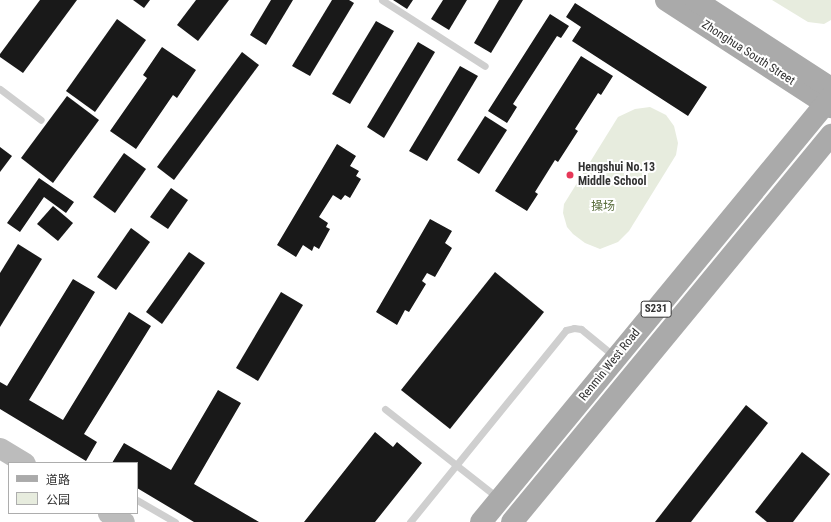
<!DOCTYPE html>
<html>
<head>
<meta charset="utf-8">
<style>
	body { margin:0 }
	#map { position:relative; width:831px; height:522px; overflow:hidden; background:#fff; font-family:"Roboto Condensed","Noto Sans SC",sans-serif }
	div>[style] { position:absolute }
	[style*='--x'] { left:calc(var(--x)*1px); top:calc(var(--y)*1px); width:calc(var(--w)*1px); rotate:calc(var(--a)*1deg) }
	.green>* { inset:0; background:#e7ecde }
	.building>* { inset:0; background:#191919 }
	.lane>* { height:7px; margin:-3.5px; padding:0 3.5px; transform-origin:3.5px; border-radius:3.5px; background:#cfcfcf }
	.secondary>* { height:21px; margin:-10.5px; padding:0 10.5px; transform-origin:10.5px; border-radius:10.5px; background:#bcbcbc }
	.primary>* { height:22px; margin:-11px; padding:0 11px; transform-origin:11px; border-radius:11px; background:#aaa }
	.dots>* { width:11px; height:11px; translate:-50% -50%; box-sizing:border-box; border:2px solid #fff; border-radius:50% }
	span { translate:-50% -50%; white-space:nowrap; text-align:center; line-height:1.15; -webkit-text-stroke:4px #fff; paint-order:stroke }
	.shield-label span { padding:1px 3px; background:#fff; border:1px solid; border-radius:3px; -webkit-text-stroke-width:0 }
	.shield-label { font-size:11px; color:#323232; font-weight:700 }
	.street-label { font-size:12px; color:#323232 }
	.poi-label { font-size:12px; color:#323232; font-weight:700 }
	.left { translate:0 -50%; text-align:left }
	.park-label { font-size:12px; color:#5b6f3f }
	.legend { position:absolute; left:8px; top:462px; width:130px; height:52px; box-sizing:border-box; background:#fff; border:1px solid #adadad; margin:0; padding:5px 7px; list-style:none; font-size:12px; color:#323232 }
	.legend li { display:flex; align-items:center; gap:8px; height:20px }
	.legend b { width:20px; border:1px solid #adadad }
</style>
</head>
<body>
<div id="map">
	<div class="green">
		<i style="clip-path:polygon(772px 0,831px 0,831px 20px,824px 24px,808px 22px)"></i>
		<i style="clip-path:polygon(650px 107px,666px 115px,674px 126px,678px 143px,676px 155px,629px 231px,618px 242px,600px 249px,585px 243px,573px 234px,567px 227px,563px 213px,564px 204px,618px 117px,635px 109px)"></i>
	</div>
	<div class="building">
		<i style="clip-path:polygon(40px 0,77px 0,23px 73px,0 57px,0 54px)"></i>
		<i style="clip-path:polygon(133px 0,150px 0,144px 8px)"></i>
		<i style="clip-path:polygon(196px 0,229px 0,198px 41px,177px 25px)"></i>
		<i style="clip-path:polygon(271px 0,293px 0,266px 45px,250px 35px)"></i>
		<i style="clip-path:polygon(332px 0,349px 0,354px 3px,310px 76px,292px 66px)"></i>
		<i style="clip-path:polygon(393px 0,413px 0,407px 9px)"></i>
		<i style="clip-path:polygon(443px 0,467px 0,449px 30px,431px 19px)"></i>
		<i style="clip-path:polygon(499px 0,523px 0,491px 53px,474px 43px)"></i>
		<i style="clip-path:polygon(575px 3px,707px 87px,688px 116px,572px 41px,581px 27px,566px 17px)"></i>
		<i style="clip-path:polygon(550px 14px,569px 26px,561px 38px,557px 36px,513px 104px,517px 107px,507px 123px,488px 111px)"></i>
		<i style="clip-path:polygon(117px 19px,146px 40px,95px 112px,66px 91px)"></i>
		<i style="clip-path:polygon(376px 21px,394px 31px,350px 104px,332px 94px)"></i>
		<i style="clip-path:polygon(418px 42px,435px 52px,384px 138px,367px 127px)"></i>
		<i style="clip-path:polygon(162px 47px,196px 70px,177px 98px,173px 95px,136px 149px,110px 131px,147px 78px,143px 75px)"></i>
		<i style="clip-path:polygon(242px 52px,259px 65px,174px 180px,157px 167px)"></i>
		<i style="clip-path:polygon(581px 56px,613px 76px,601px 95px,598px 93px,575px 129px,578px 131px,558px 162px,555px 160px,535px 192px,538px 194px,527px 211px,495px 191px)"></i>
		<i style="clip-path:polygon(460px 66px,478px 76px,427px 161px,409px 151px)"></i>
		<i style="clip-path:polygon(67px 96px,99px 120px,53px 183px,21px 158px)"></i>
		<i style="clip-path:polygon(485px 116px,507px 130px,479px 174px,457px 160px)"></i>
		<i style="clip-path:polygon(337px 144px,356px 156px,350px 166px,359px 171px,356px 176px,361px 179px,350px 198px,345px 195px,341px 200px,333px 195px,319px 217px,328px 223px,326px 227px,330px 229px,319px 249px,314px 246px,312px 251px,303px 245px,296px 257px,277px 245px)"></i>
		<i style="clip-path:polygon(0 147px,12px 156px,0 172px)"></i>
		<i style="clip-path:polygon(124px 153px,146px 169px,115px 213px,93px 197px)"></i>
		<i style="clip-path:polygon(39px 178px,74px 202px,66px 213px,44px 197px,20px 232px,7px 223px)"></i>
		<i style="clip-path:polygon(171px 188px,188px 200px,168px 229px,150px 217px)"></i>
		<i style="clip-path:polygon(53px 206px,73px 223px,58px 241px,37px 224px)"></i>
		<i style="clip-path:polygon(430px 219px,452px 231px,445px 243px,452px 248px,435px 277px,427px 273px,422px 281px,426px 284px,409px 312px,405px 310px,397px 325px,376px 312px)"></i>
		<i style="clip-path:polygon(131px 228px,150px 242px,116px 290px,97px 277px)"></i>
		<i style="clip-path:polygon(18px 244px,42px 259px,0 327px,0 273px)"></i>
		<i style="clip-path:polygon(189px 252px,205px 263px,162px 324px,146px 312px)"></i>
		<i style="clip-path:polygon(495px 272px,544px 312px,450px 429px,401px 390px)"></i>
		<i style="clip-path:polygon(73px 279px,95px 292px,29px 400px,63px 420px,129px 312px,151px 326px,84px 434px,97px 442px,86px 461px,0 409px,0 382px,7px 386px)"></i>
		<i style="clip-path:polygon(281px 292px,303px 305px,258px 381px,236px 368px)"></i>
		<i style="clip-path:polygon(218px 390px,241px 403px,194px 484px,259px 522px,194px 522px,137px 488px,137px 463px,112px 463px,124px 443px,171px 470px)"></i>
		<i style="clip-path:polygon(746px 405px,768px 423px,691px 522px,655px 522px)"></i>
		<i style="clip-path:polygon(375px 432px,393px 447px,397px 442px,422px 463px,375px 522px,304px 522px)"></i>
		<i style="clip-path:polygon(802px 452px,830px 474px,793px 522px,767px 522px,755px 512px)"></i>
	</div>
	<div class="lane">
		<i style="--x:382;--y:0;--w:122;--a:32.7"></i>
		<i style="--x:0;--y:89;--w:51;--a:37.1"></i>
		<i style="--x:385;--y:409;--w:144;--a:38.2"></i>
		<i style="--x:137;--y:500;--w:44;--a:30.1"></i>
		<i style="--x:410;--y:522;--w:247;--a:-50.9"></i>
		<i style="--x:566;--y:330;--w:8;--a:-14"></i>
		<i style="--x:574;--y:328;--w:7;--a:8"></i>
		<i style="--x:581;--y:329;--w:43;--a:39.3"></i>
	</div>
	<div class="secondary">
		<i style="--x:0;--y:448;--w:29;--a:31"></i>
		<i style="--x:108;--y:513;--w:18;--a:29"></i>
	</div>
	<div class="primary">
		<i style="--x:666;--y:0;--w:197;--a:33"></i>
		<i style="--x:695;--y:0;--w:162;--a:32.9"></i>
		<i style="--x:481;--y:522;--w:551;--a:-50.53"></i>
		<i style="--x:512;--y:522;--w:502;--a:-50.5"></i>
	</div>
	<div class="dots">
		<i style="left:570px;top:175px;background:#e63858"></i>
	</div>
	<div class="shield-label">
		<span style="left:656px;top:309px">S231</span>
	</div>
	<div class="street-label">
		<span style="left:748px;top:53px;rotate:33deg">Zhonghua South Street</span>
		<span style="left:610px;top:365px;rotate:-51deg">Renmin West Road</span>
	</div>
	<div class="poi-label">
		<span class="left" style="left:578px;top:175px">Hengshui No.13<br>Middle School</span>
	</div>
	<div class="park-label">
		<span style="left:603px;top:207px">操场</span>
	</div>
	<ul class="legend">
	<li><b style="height:5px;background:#aaa"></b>道路</li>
	<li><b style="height:11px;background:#e7ecde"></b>公园</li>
	</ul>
</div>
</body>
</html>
